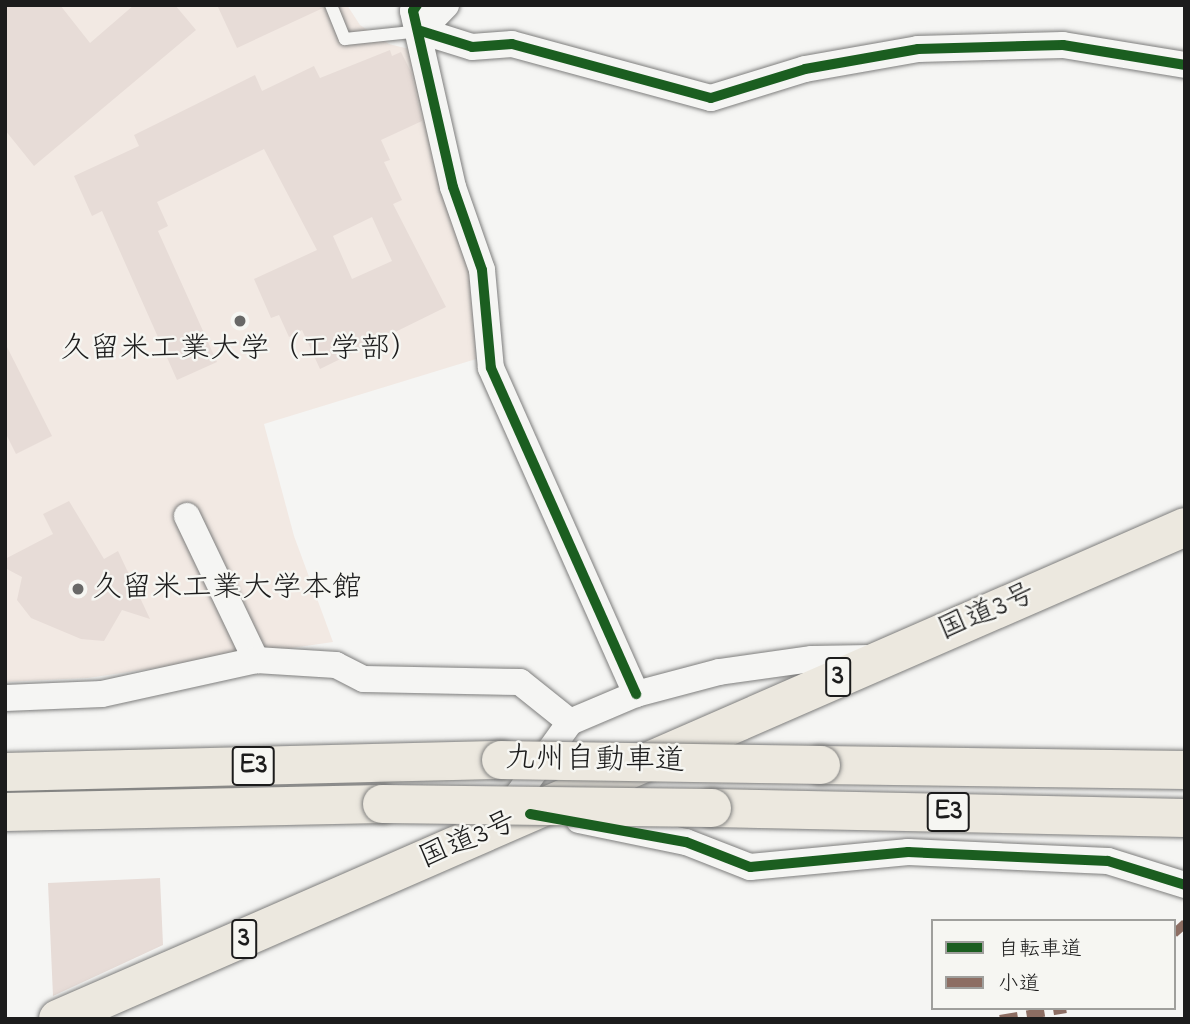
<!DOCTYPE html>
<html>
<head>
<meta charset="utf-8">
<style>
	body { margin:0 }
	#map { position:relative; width:1190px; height:1024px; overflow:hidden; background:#f5f5f3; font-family:"Indie Flower","Klee One",sans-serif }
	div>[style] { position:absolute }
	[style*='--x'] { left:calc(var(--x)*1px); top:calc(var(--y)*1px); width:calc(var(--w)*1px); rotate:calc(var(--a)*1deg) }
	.built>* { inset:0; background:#f2e9e3 }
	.building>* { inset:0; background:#e7dcd7 }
	.roads { filter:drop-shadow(0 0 2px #7e7e7d) drop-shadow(0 0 2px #7e7e7d) }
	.service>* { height:12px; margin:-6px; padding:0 6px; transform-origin:6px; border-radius:6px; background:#f5f5f3 }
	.minor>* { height:26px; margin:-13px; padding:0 13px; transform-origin:13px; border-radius:13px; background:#f5f5f3 }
	.trunk>* { height:38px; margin:-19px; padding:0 19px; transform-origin:19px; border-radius:19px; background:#ece8df }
	.motorway>* { height:38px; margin:-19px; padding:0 19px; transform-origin:19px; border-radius:19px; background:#ece8df }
	.bridges { filter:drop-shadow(0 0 2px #7e7e7d) drop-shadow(0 0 2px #7e7e7d) }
	.motorway-bridge>* { height:38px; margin:-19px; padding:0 19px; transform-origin:19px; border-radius:19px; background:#ece8df }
	.quiet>* { height:9px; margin-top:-4.5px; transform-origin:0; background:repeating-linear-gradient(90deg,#8d6e63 0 18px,transparent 0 27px) }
	.cycleway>* { height:10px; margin:-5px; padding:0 5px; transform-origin:5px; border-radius:5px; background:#1b5e20 }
	.dots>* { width:19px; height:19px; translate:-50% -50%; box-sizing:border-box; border:4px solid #f6f6f2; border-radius:50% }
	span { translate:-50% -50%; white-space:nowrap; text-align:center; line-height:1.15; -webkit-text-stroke:5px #f6f6f2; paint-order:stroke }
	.shield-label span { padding:2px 5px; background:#f6f6f2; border:2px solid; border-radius:5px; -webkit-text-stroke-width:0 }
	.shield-label { font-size:28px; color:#1c1c1c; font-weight:700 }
	.poi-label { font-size:30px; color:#1c1c1c }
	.left { translate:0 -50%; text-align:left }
	.street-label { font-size:30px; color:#1c1c1c }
	.frame { position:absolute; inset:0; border:7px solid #1c1c1c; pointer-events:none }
	.legend { position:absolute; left:931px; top:919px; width:245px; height:91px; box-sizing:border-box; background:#f6f6f2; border:2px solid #9f9f9c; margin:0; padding:9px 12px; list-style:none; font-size:21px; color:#1c1c1c }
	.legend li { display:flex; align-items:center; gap:14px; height:35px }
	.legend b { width:35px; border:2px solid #9f9f9c }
</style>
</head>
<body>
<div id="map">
	<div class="built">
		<i style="clip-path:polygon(5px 5px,347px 5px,360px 25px,389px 44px,413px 50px,473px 284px,476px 359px,264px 424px,294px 536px,333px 642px,88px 678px,5px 682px)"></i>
	</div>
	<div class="building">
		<i style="clip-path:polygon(5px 5px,60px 5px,90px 43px,134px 5px,175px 5px,196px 30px,34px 166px,5px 130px)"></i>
		<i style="clip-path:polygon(217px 5px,322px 5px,323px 8px,237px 48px)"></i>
		<i style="clip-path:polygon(evenodd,390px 50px,392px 56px,401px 52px,411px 72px,422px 121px,381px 140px,390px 160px,384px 162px,402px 200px,393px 204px,446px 307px,320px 369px,302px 330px,289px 337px,279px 315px,271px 318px,254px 279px,317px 250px,264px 149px,157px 202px,168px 226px,158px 231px,217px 362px,177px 380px,102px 211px,92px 216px,74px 176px,139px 146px,134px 135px,255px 75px,262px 91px,314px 66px,320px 78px,390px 50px,372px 217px,392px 261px,352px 279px,333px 236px,372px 217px)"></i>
		<i style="clip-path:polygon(5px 343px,52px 436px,16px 454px,5px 432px)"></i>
		<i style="clip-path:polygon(69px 501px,104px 559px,118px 551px,150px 619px,122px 610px,104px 641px,81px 639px,31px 618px,17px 600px,22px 577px,5px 568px,5px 559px,53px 534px,43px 514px)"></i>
		<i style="clip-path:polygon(160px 878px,163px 945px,53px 996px,48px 883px)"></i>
	</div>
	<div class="roads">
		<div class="service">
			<i style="--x:331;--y:5;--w:37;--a:68"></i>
			<i style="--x:345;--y:39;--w:76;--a:-6"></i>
		</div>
		<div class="minor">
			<i style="--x:417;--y:5;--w:7;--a:124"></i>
			<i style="--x:413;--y:11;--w:180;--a:77.2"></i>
			<i style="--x:453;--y:187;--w:88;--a:70.7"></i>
			<i style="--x:482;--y:270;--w:98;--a:84.8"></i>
			<i style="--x:491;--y:368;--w:357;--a:66"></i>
			<i style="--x:421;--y:31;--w:53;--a:17.4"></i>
			<i style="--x:472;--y:47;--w:40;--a:-4.3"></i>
			<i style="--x:512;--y:44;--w:206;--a:15.2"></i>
			<i style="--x:711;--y:98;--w:98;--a:-17.1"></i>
			<i style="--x:805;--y:69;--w:115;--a:-10"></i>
			<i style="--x:918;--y:49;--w:145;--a:-1.6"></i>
			<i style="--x:1063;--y:45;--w:124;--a:9.3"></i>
			<i style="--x:421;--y:31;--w:36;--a:-46"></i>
			<i style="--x:187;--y:516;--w:160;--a:64.4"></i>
			<i style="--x:5;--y:698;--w:97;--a:-2.4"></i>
			<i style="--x:102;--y:694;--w:158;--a:-12.4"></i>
			<i style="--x:256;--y:660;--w:80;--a:3.6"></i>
			<i style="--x:336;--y:665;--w:31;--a:27"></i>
			<i style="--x:364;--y:679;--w:156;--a:1.1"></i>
			<i style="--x:520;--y:682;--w:64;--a:38.7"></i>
			<i style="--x:504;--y:814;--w:113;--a:-54.3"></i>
			<i style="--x:570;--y:722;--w:72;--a:-23"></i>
			<i style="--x:636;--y:694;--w:86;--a:-14.8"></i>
			<i style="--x:719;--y:672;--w:94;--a:-8"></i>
			<i style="--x:812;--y:659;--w:59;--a:-1"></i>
			<i style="--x:579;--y:820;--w:109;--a:11.6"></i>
			<i style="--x:686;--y:842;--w:69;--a:21.3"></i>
			<i style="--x:750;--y:867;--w:159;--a:-5.4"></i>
			<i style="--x:908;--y:852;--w:200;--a:2.6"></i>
			<i style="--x:1108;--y:861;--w:81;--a:17.3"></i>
		</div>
		<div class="trunk">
			<i style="--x:58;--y:1019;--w:1230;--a:-23.58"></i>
		</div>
		<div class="motorway">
			<i style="--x:821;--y:765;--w:364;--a:0.8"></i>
			<i style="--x:5;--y:772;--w:496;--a:-1.4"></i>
			<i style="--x:712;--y:808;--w:473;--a:1.2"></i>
			<i style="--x:5;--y:812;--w:377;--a:-1.2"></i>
		</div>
	</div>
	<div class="bridges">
		<div class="motorway-bridge">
			<i style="--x:501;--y:760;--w:320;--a:0.9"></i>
			<i style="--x:382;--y:804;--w:330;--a:0.7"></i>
		</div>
	</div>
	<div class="quiet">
		<i style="--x:1174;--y:933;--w:15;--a:-42"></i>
		<i style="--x:1000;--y:1019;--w:67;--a:-9.5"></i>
	</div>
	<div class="cycleway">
		<i style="--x:417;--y:5;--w:7;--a:124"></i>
		<i style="--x:413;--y:11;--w:180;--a:77.2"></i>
		<i style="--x:453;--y:187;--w:88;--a:70.7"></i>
		<i style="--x:482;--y:270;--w:98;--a:84.8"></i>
		<i style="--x:491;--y:368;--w:357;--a:66"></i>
		<i style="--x:421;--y:31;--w:53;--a:17.4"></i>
		<i style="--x:472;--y:47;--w:40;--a:-4.3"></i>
		<i style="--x:512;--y:44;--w:206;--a:15.2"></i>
		<i style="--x:711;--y:98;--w:98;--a:-17.1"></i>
		<i style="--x:805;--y:69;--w:115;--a:-10"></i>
		<i style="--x:918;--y:49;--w:145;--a:-1.6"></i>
		<i style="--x:1063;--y:45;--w:124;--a:9.3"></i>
		<i style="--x:530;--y:814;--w:158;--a:10.2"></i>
		<i style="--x:686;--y:842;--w:69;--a:21.3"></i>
		<i style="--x:750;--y:867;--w:159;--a:-5.4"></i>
		<i style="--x:908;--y:852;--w:200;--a:2.6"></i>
		<i style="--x:1108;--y:861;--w:81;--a:17.3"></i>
	</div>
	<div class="dots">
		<i style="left:240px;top:321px;background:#686867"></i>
		<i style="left:78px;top:589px;background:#686867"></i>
	</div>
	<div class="shield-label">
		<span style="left:838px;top:677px">3</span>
		<span style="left:253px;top:766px">E3</span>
		<span style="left:948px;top:812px">E3</span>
		<span style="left:244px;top:939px">3</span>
	</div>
	<div class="poi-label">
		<span style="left:240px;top:350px">久留米工業大学（工学部）</span>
		<span class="left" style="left:92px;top:589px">久留米工業大学本館</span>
	</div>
	<div class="street-label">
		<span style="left:987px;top:613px;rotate:-23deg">国道3号</span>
		<span style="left:595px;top:761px;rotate:1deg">九州自動車道</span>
		<span style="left:468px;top:841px;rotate:-23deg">国道3号</span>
	</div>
	<div class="frame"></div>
	<ul class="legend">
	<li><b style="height:9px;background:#1b5e20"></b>自転車道</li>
	<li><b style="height:9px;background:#8d6e63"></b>小道</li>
	</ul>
</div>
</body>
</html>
